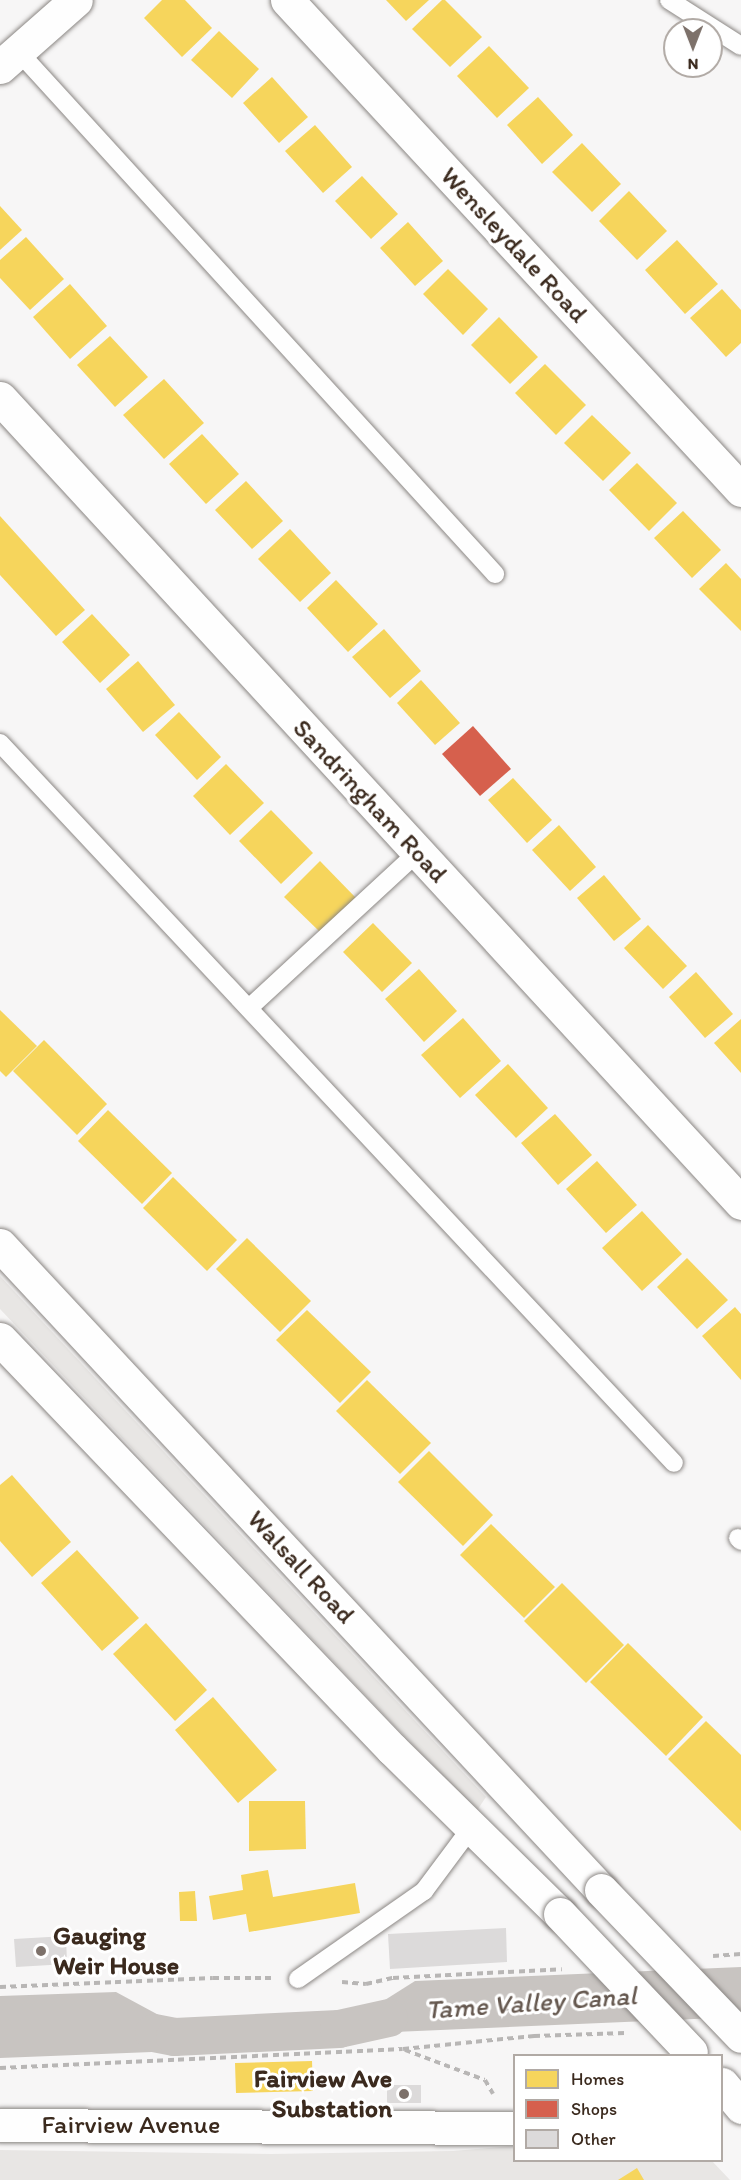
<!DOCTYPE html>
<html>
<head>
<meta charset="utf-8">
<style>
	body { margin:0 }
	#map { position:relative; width:741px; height:2180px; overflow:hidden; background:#f7f6f6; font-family:Itim,sans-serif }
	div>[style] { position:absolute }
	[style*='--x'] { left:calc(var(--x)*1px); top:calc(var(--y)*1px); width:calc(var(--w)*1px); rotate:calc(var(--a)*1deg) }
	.green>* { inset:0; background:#e8e6e4 }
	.water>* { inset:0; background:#c8c4c1 }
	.homes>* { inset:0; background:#f6d55c }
	.shops>* { inset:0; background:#d6604d }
	.canal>* { height:38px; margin:-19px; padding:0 19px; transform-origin:19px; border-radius:19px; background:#c8c4c1 }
	.building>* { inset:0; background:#dcdada }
	.path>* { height:4px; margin-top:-2px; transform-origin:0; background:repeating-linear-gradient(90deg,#b8b6b5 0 6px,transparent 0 10.5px) }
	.roads { filter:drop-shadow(0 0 2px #8b8784) drop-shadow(0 0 2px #8b8784) }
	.lane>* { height:18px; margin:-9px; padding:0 9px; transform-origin:9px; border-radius:9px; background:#fefefe }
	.street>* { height:33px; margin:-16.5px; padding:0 16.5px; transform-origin:16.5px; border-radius:16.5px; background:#fefefe }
	.highway>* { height:33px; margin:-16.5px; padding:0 16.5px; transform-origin:16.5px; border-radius:16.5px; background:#fefefe }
	.bridges { filter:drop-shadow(0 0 2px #8b8784) drop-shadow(0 0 2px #8b8784) }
	.highway-bridge>* { height:33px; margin:-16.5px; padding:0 16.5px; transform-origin:16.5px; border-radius:16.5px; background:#fefefe }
	.dots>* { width:16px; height:16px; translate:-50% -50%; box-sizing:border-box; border:3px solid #fff; border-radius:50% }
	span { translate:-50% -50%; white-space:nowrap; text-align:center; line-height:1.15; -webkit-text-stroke:6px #fff; paint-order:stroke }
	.street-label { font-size:26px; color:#3b2a1e }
	.poi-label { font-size:26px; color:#3b2a1e; font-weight:700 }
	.left { translate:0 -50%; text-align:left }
	.right { translate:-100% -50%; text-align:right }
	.water-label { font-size:27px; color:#65584f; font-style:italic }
	.legend { position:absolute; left:513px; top:2054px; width:210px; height:108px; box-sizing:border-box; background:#fff; border:2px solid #b1aaa5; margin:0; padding:8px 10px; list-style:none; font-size:18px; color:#3b2a1e }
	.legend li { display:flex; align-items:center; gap:12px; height:30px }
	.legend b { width:30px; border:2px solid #b1aaa5 }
	.north { position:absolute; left:663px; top:18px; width:60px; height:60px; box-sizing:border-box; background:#fff; border:2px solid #b1aaa5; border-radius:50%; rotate:180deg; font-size:16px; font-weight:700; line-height:24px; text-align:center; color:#3b2a1e }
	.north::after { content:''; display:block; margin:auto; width:21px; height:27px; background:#7d716a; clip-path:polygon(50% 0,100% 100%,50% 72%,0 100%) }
</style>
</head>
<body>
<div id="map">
	<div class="green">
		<i style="clip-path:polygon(0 1276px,486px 1797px,476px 1812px,0 1309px)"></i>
		<i style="clip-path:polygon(514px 2146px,514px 2160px,712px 2161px,730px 2180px,0 2180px,0 2150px,271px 2154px,453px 2151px)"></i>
	</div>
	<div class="water">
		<i style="clip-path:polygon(741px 1967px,741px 2017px,371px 2033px,339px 2029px,415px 1981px)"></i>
		<i style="clip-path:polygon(116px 1992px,179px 2026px,206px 2035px,152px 2052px,0 2058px,0 1996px)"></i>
	</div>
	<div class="homes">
		<i style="clip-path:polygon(162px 0,185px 0,212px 28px,182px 57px,144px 18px)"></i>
		<i style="clip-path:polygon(386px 0,429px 0,406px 21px)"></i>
		<i style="clip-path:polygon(442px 0,445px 0,482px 37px,450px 67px,412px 29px)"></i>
		<i style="clip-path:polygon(219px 31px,259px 69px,232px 98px,191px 60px)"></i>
		<i style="clip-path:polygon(489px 46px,529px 88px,497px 118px,457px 76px)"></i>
		<i style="clip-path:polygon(272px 77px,308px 117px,279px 143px,243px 103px)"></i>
		<i style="clip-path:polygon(538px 97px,573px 135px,542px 164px,507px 125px)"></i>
		<i style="clip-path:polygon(315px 125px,352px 167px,323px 193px,285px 151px)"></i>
		<i style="clip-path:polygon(582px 143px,621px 184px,592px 212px,552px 172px)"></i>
		<i style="clip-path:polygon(362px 176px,398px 214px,371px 239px,335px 201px)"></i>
		<i style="clip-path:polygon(629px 191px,667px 231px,637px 260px,599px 221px)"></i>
		<i style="clip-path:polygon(0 206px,22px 230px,0 250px)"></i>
		<i style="clip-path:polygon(408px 222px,443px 261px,415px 286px,380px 248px)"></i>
		<i style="clip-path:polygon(26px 237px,64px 279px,30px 310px,0 278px,0 260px)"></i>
		<i style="clip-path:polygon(677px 240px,718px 284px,685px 314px,645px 270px)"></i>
		<i style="clip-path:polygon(448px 269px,488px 309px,463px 335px,423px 294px)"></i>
		<i style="clip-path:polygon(70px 284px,107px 326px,70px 359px,33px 317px)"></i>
		<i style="clip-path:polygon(722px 289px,741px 310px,741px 343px,726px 357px,690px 318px)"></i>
		<i style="clip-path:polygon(499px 317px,538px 357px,510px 384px,471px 345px)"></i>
		<i style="clip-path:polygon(110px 336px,148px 377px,115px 407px,77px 365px)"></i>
		<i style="clip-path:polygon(545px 364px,586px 405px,556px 435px,515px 393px)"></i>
		<i style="clip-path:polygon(164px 379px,204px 423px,164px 459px,123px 415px)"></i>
		<i style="clip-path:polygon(592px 415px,631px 453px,603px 481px,564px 443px)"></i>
		<i style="clip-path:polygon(202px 434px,239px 474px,206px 504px,169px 464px)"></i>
		<i style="clip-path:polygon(637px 463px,677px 503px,649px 531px,609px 490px)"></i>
		<i style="clip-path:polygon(246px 481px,283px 521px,252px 549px,215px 510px)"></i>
		<i style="clip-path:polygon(683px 511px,721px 550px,692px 578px,654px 538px)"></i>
		<i style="clip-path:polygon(0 516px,85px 610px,56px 636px,0 575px)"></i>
		<i style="clip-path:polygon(290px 529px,331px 573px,300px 602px,258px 559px)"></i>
		<i style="clip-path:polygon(726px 563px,741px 579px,741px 631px,699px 589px)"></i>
		<i style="clip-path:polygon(336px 580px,378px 624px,348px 652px,307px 608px)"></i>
		<i style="clip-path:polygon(92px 614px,130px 655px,100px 683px,62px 642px)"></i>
		<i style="clip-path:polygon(384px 629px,421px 671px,390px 698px,352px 657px)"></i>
		<i style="clip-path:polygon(138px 661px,175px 705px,143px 732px,106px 689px)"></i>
		<i style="clip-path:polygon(421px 680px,460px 723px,435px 745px,397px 703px)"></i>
		<i style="clip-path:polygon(179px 712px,221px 757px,197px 780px,155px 735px)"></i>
		<i style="clip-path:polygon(226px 764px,264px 803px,230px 835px,193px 796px)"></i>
		<i style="clip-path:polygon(513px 778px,552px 820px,527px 843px,488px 800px)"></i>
		<i style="clip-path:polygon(271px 810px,313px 853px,281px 884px,239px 841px)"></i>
		<i style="clip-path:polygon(559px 825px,596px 867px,570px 891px,532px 850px)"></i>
		<i style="clip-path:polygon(320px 861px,356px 898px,321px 933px,284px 897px)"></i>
		<i style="clip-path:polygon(604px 875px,641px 919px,614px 941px,577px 898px)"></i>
		<i style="clip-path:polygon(373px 923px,412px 963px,382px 992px,343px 952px)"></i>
		<i style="clip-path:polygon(648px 925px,687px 966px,663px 989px,624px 948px)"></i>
		<i style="clip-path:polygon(419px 969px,457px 1011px,424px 1042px,385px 999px)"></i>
		<i style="clip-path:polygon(696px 972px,733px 1014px,705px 1038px,669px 997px)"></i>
		<i style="clip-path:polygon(0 1010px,37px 1046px,6px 1077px,0 1071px)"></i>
		<i style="clip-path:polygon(463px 1018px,501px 1061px,460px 1098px,421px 1055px)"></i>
		<i style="clip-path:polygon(741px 1019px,741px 1073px,714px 1043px)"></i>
		<i style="clip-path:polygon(44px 1040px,107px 1104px,77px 1135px,13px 1071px)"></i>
		<i style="clip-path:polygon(508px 1064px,548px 1108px,516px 1138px,475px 1095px)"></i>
		<i style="clip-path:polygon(108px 1110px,172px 1173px,142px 1204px,78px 1141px)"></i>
		<i style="clip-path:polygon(555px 1114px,592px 1155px,558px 1185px,521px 1143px)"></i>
		<i style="clip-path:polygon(597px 1161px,637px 1205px,606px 1233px,566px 1189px)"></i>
		<i style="clip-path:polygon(173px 1177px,237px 1240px,207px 1271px,143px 1208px)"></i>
		<i style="clip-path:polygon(642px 1211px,682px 1254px,642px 1291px,602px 1248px)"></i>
		<i style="clip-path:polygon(247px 1238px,311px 1301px,280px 1332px,216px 1269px)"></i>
		<i style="clip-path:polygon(687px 1258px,728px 1300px,697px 1329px,657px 1287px)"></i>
		<i style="clip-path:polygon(735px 1307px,741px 1314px,741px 1380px,702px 1336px)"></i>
		<i style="clip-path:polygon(307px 1310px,371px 1372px,340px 1403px,276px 1340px)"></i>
		<i style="clip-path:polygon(367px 1380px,431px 1443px,400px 1474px,336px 1411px)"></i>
		<i style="clip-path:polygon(429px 1451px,493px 1515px,463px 1546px,398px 1482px)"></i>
		<i style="clip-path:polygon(12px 1475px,71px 1542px,32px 1577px,0 1541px,0 1485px)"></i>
		<i style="clip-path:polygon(491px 1524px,555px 1587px,524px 1618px,460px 1555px)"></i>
		<i style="clip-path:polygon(77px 1550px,139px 1618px,102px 1651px,41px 1583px)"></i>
		<i style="clip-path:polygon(562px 1583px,624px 1645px,586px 1683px,524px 1621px)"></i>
		<i style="clip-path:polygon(146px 1623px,207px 1690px,175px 1721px,113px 1654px)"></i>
		<i style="clip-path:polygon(628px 1643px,703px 1717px,666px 1756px,590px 1682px)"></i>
		<i style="clip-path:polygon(213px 1697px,277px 1770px,238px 1803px,175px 1730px)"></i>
		<i style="clip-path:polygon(706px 1721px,741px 1755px,741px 1831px,668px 1759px)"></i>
		<i style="clip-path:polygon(249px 1801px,305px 1801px,306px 1849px,249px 1851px)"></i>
		<i style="clip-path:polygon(268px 1870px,273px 1897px,355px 1883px,360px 1913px,249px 1932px,246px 1914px,213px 1920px,209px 1896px,243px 1890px,241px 1875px)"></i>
		<i style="clip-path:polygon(195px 1891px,197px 1921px,180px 1921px,179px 1892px)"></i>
		<i style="clip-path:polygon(312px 2061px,313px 2091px,236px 2093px,235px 2063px)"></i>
		<i style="clip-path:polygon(637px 2168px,644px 2180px,618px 2180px)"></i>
	</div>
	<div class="shops">
		<i style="clip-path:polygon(473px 726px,511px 769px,480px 796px,442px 754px)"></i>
	</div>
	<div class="canal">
		<i style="--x:154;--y:2033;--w:21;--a:11"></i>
		<i style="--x:175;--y:2037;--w:164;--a:-2.8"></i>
		<i style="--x:339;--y:2029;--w:51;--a:-12.4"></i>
	</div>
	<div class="building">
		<i style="clip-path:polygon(506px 1928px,507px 1962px,390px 1969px,388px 1934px)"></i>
		<i style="clip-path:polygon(66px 1936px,67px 1964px,16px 1967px,14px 1939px)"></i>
		<i style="clip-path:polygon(387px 2085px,421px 2085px,421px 2103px,387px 2103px)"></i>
	</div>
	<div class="path">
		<i style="--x:713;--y:1956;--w:28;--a:-4"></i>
		<i style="--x:342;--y:1982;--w:24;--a:5"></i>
		<i style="--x:366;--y:1984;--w:28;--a:-13"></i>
		<i style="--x:393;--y:1978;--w:169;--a:-3"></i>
		<i style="--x:0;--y:1987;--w:213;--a:-2.4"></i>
		<i style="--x:213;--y:1978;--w:59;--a:0"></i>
		<i style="--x:405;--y:2050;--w:85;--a:20.6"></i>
		<i style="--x:485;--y:2080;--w:16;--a:60"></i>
		<i style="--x:0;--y:2068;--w:403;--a:-2.7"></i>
		<i style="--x:403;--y:2049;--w:132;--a:-5.7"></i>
		<i style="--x:534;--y:2036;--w:91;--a:-1.9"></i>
	</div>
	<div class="roads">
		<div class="lane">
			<i style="--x:669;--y:0;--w:85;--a:32.6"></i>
			<i style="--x:18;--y:51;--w:708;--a:47.63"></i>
			<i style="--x:0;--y:743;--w:986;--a:46.89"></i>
			<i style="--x:249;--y:1008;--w:229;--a:-42.7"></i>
			<i style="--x:738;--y:1538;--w:4;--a:45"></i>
			<i style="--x:298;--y:1979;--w:154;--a:-34.9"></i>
			<i style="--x:424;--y:1891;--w:79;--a:-53.3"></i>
		</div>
		<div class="street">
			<i style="--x:287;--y:0;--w:668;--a:47.18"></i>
			<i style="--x:0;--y:67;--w:101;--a:-41.4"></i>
			<i style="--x:0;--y:398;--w:1094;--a:47.37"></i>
			<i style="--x:0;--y:2125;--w:514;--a:0.33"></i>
		</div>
		<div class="highway">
			<i style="--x:0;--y:1245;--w:882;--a:47.02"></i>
			<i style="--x:0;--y:1339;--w:567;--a:46.29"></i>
			<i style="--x:392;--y:1749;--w:235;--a:44.5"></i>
			<i style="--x:722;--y:2084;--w:30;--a:50"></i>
		</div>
	</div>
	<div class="bridges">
		<div class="highway-bridge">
			<i style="--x:601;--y:1890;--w:202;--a:46.2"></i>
			<i style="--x:560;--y:1914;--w:190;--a:46.5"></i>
		</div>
	</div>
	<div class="dots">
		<i style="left:41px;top:1951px;background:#7d716a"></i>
		<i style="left:404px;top:2094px;background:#7d716a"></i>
	</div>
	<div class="street-label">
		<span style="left:514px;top:245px;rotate:47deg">Wensleydale Road</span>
		<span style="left:370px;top:801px;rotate:47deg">Sandringham Road</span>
		<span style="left:301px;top:1567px;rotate:47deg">Walsall Road</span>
		<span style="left:131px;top:2125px">Fairview Avenue</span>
	</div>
	<div class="poi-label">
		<span class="left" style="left:53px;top:1951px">Gauging<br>Weir House</span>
		<span class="right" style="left:392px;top:2094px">Fairview Ave<br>Substation</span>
	</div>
	<div class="water-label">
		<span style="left:531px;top:2002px;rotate:-4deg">Tame Valley Canal</span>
	</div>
	<ul class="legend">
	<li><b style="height:16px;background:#f6d55c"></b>Homes</li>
	<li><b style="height:16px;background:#d6604d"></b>Shops</li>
	<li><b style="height:16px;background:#dcdada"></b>Other</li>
	</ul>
	<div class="north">N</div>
</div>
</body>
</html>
